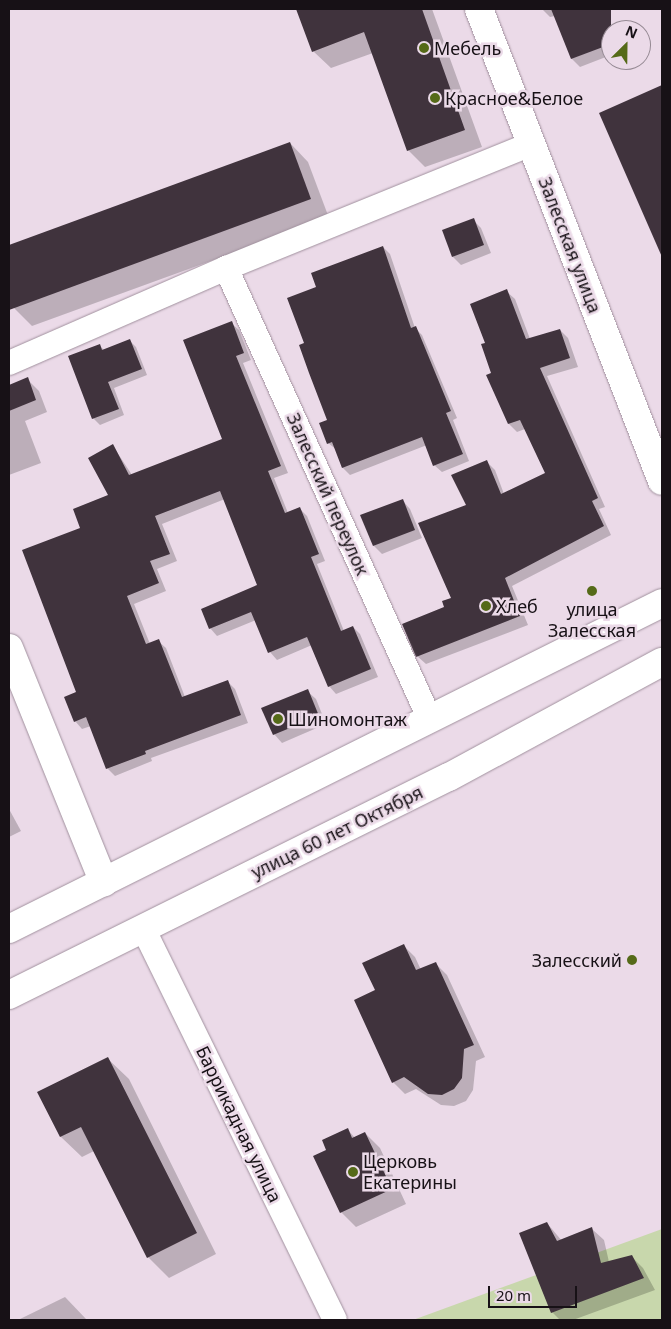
<!DOCTYPE html>
<html>
<head>
<meta charset="utf-8">
<style>
	body { margin:0 }
	#map { position:relative; width:671px; height:1329px; overflow:hidden; background:#ebdae8; font-family:"Noto Sans",sans-serif }
	div>[style] { position:absolute }
	[style*='--x'] { left:calc(var(--x)*1px); top:calc(var(--y)*1px); width:calc(var(--w)*1px); rotate:calc(var(--a)*1deg) }
	.green>* { inset:0; background:#c8d7ac }
	.shadow>* { inset:0; background:#0003 }
	.building>* { inset:0; background:#40333d }
	.roads { filter:drop-shadow(0 0 1px #a1919e) drop-shadow(0 0 1px #a1919e) }
	.minor>* { height:24px; margin:-12px; padding:0 12px; transform-origin:12px; border-radius:12px; background:#fff }
	.tertiary>* { height:28px; margin:-14px; padding:0 14px; transform-origin:14px; border-radius:14px; background:#fff }
	.secondary>* { height:28px; margin:-14px; padding:0 14px; transform-origin:14px; border-radius:14px; background:#fff }
	.dots>* { width:14px; height:14px; translate:-50% -50%; box-sizing:border-box; border:2px solid #ebdae8; border-radius:50% }
	span { translate:-50% -50%; white-space:nowrap; text-align:center; line-height:1.15; -webkit-text-stroke:5px #ebdae8; paint-order:stroke }
	.poi-label { font-size:18px; color:#171116 }
	.left { translate:0 -50%; text-align:left }
	.right { translate:-100% -50%; text-align:right }
	.street-label { font-size:18px; color:#171116 }
	.frame { position:absolute; inset:0; border:10px solid #171116; pointer-events:none }
	.north { position:absolute; left:601px; top:20px; width:50px; height:50px; box-sizing:border-box; background:#ebdae8; border:1px solid #968a94; border-radius:50%; rotate:23deg; font-size:14px; font-weight:700; line-height:20px; text-align:center; color:#171116 }
	.north::after { content:''; display:block; margin:auto; width:18px; height:22px; background:#556a18; clip-path:polygon(50% 0,100% 100%,50% 72%,0 100%) }
	.scale { position:absolute; left:488px; top:1286px; width:89px; height:22px; box-sizing:border-box; border:2px solid #171116; border-top:0; padding-left:6px; font-size:15px; line-height:18px; white-space:nowrap; color:#171116; -webkit-text-stroke:4px #ebdae8; paint-order:stroke }
</style>
</head>
<body>
<div id="map">
	<div class="green">
		<i style="clip-path:polygon(662px 1229px,662px 1320px,413px 1320px)"></i>
	</div>
	<div class="shadow">
		<i style="clip-path:polygon(297px 9px,432px 9px,482px 147px,425px 167px,408px 150px,373px 53px,331px 68px,313px 51px)"></i>
		<i style="clip-path:polygon(595px 9px,611px 55px,580px 67px,572px 59px,555px 16px,550px 17px,542px 9px)"></i>
		<i style="clip-path:polygon(662px 87px,662px 254px,600px 114px)"></i>
		<i style="clip-path:polygon(290px 143px,308px 162px,329px 218px,32px 326px,14px 308px,9px 293px,9px 246px)"></i>
		<i style="clip-path:polygon(473px 220px,481px 228px,491px 253px,461px 265px,453px 257px)"></i>
		<i style="clip-path:polygon(383px 247px,390px 254px,415px 328px,422px 335px,457px 418px,453px 420px,469px 461px,442px 472px,434px 465px,427px 445px,350px 475px,343px 468px,337px 450px,328px 443px,329px 421px,306px 343px,318px 287px)"></i>
		<i style="clip-path:polygon(506px 291px,515px 299px,530px 339px,560px 330px,568px 338px,578px 367px,547px 376px,605px 507px,599px 509px,611px 535px,512px 586px,528px 625px,426px 664px,417px 656px,453px 598px,467px 505px,486px 461px,495px 470px,504px 494px,546px 474px,525px 429px,517px 432px,509px 424px,488px 376px,492px 374px,486px 344px)"></i>
		<i style="clip-path:polygon(231px 323px,239px 330px,251px 360px,243px 363px,288px 473px,274px 478px,288px 513px,300px 509px,307px 516px,325px 561px,317px 564px,344px 631px,353px 627px,360px 634px,378px 677px,336px 694px,329px 686px,312px 645px,277px 660px,270px 652px,256px 620px,217px 636px,210px 628px,258px 586px,225px 499px,162px 524px,177px 561px,157px 569px,166px 591px,134px 604px,150px 644px,158px 641px,166px 648px,185px 697px,228px 682px,235px 689px,248px 723px,151px 758px,152px 761px,115px 776px,107px 768px,91px 726px,82px 729px,75px 721px,81px 529px,110px 496px,113px 446px,132px 475px,224px 440px)"></i>
		<i style="clip-path:polygon(129px 340px,136px 347px,147px 375px,114px 388px,124px 415px,100px 425px,93px 418px,69px 357px,99px 345px,104px 350px)"></i>
		<i style="clip-path:polygon(27px 379px,39px 391px,47px 412px,25px 421px,41px 463px,9px 475px,9px 386px)"></i>
		<i style="clip-path:polygon(402px 500px,410px 509px,422px 538px,382px 554px,374px 546px)"></i>
		<i style="clip-path:polygon(307px 691px,316px 699px,326px 724px,282px 743px,274px 734px)"></i>
		<i style="clip-path:polygon(9px 809px,21px 831px,9px 837px)"></i>
		<i style="clip-path:polygon(403px 945px,415px 957px,421px 970px,435px 963px,447px 975px,485px 1057px,476px 1061px,473px 1090px,466px 1101px,454px 1106px,441px 1105px,416px 1089px,405px 1094px,393px 1082px,377px 990px)"></i>
		<i style="clip-path:polygon(108px 1059px,129px 1079px,216px 1254px,169px 1278px,148px 1257px,94px 1151px,82px 1157px,61px 1137px,39px 1093px)"></i>
		<i style="clip-path:polygon(348px 1130px,355px 1138px,365px 1133px,380px 1148px,406px 1204px,356px 1227px,341px 1212px,328px 1150px)"></i>
		<i style="clip-path:polygon(547px 1223px,562px 1241px,592px 1229px,604px 1240px,609px 1262px,631px 1256px,643px 1268px,655px 1290px,573px 1320px,560px 1320px,552px 1312px)"></i>
		<i style="clip-path:polygon(65px 1297px,87px 1320px,18px 1320px)"></i>
	</div>
	<div class="building">
		<i style="clip-path:polygon(296px 9px,422px 9px,465px 130px,407px 151px,364px 32px,312px 52px)"></i>
		<i style="clip-path:polygon(551px 9px,611px 9px,611px 44px,571px 59px)"></i>
		<i style="clip-path:polygon(662px 85px,662px 257px,599px 113px)"></i>
		<i style="clip-path:polygon(290px 142px,311px 199px,9px 310px,9px 245px)"></i>
		<i style="clip-path:polygon(474px 218px,484px 245px,452px 257px,442px 230px)"></i>
		<i style="clip-path:polygon(383px 246px,411px 328px,416px 326px,451px 411px,446px 413px,463px 454px,433px 466px,422px 437px,342px 468px,332px 442px,327px 444px,319px 423px,327px 420px,309px 373px,299px 345px,304px 343px,287px 298px,316px 287px,311px 273px)"></i>
		<i style="clip-path:polygon(507px 289px,526px 339px,560px 329px,570px 358px,540px 368px,598px 498px,592px 501px,604px 526px,505px 578px,520px 616px,416px 657px,402px 624px,444px 607px,442px 601px,451px 598px,418px 523px,466px 505px,451px 475px,487px 460px,501px 494px,545px 473px,520px 420px,508px 424px,486px 375px,491px 373px,481px 344px,485px 343px,470px 304px)"></i>
		<i style="clip-path:polygon(232px 321px,244px 353px,236px 356px,281px 466px,268px 471px,285px 513px,300px 507px,319px 554px,311px 557px,341px 631px,353px 626px,371px 669px,328px 687px,307px 637px,268px 653px,251px 612px,209px 629px,201px 609px,257px 585px,220px 491px,155px 516px,170px 554px,150px 561px,159px 583px,127px 596px,146px 644px,159px 639px,182px 697px,228px 680px,241px 715px,145px 751px,146px 754px,106px 769px,86px 717px,74px 722px,64px 697px,76px 692px,22px 550px,80px 528px,73px 509px,108px 495px,88px 458px,113px 444px,129px 475px,222px 439px,183px 340px)"></i>
		<i style="clip-path:polygon(130px 339px,142px 369px,108px 382px,119px 409px,92px 419px,68px 356px,100px 344px,102px 350px)"></i>
		<i style="clip-path:polygon(28px 377px,36px 400px,9px 411px,9px 385px)"></i>
		<i style="clip-path:polygon(403px 499px,415px 530px,373px 546px,360px 515px)"></i>
		<i style="clip-path:polygon(308px 689px,319px 716px,273px 735px,261px 708px)"></i>
		<i style="clip-path:polygon(404px 944px,416px 970px,436px 962px,474px 1045px,464px 1049px,462px 1078px,454px 1089px,442px 1095px,428px 1094px,404px 1077px,392px 1083px,354px 1000px,375px 990px,362px 963px)"></i>
		<i style="clip-path:polygon(108px 1057px,197px 1233px,147px 1258px,81px 1127px,60px 1137px,37px 1092px)"></i>
		<i style="clip-path:polygon(348px 1128px,352px 1138px,365px 1132px,392px 1189px,340px 1213px,313px 1156px,326px 1150px,322px 1140px)"></i>
		<i style="clip-path:polygon(547px 1222px,557px 1241px,592px 1227px,601px 1263px,632px 1255px,644px 1278px,551px 1313px,519px 1233px)"></i>
	</div>
	<div class="roads">
		<div class="minor">
			<i style="--x:226;--y:268;--w:496;--a:65.7"></i>
			<i style="--x:9;--y:363;--w:237;--a:-23.6"></i>
			<i style="--x:226;--y:268;--w:329;--a:-22.1"></i>
			<i style="--x:143;--y:928;--w:436;--a:63.9"></i>
		</div>
		<div class="tertiary">
			<i style="--x:9;--y:648;--w:253;--a:68"></i>
		</div>
		<div class="secondary">
			<i style="--x:479;--y:9;--w:506;--a:68.81"></i>
			<i style="--x:9;--y:929;--w:730;--a:-26.53"></i>
			<i style="--x:9;--y:995;--w:491;--a:-26.4"></i>
			<i style="--x:449;--y:777;--w:242;--a:-28.4"></i>
		</div>
	</div>
	<div class="dots">
		<i style="left:424px;top:48px;background:#556a18"></i>
		<i style="left:435px;top:98px;background:#556a18"></i>
		<i style="left:592px;top:591px;background:#556a18"></i>
		<i style="left:486px;top:606px;background:#556a18"></i>
		<i style="left:278px;top:719px;background:#556a18"></i>
		<i style="left:632px;top:960px;background:#556a18"></i>
		<i style="left:353px;top:1172px;background:#556a18"></i>
	</div>
	<div class="poi-label">
		<span class="left" style="left:434px;top:48px">Мебель</span>
		<span class="left" style="left:445px;top:98px">Красное&amp;Белое</span>
		<span class="left" style="left:496px;top:606px">Хлеб</span>
		<span style="left:592px;top:620px">улица<br>Залесская</span>
		<span class="left" style="left:288px;top:719px">Шиномонтаж</span>
		<span class="right" style="left:622px;top:960px">Залесский</span>
		<span class="left" style="left:363px;top:1172px">Церковь<br>Екатерины</span>
	</div>
	<div class="street-label">
		<span style="left:570px;top:245px;rotate:69deg">Залесская улица</span>
		<span style="left:328px;top:494px;rotate:66deg">Залесский переулок</span>
		<span style="left:337px;top:832px;rotate:-26deg">улица 60 лет Октября</span>
		<span style="left:239px;top:1124px;rotate:64deg">Баррикадная улица</span>
	</div>
	<div class="frame"></div>
	<div class="north">N</div>
	<div class="scale">20 m</div>
</div>
</body>
</html>
